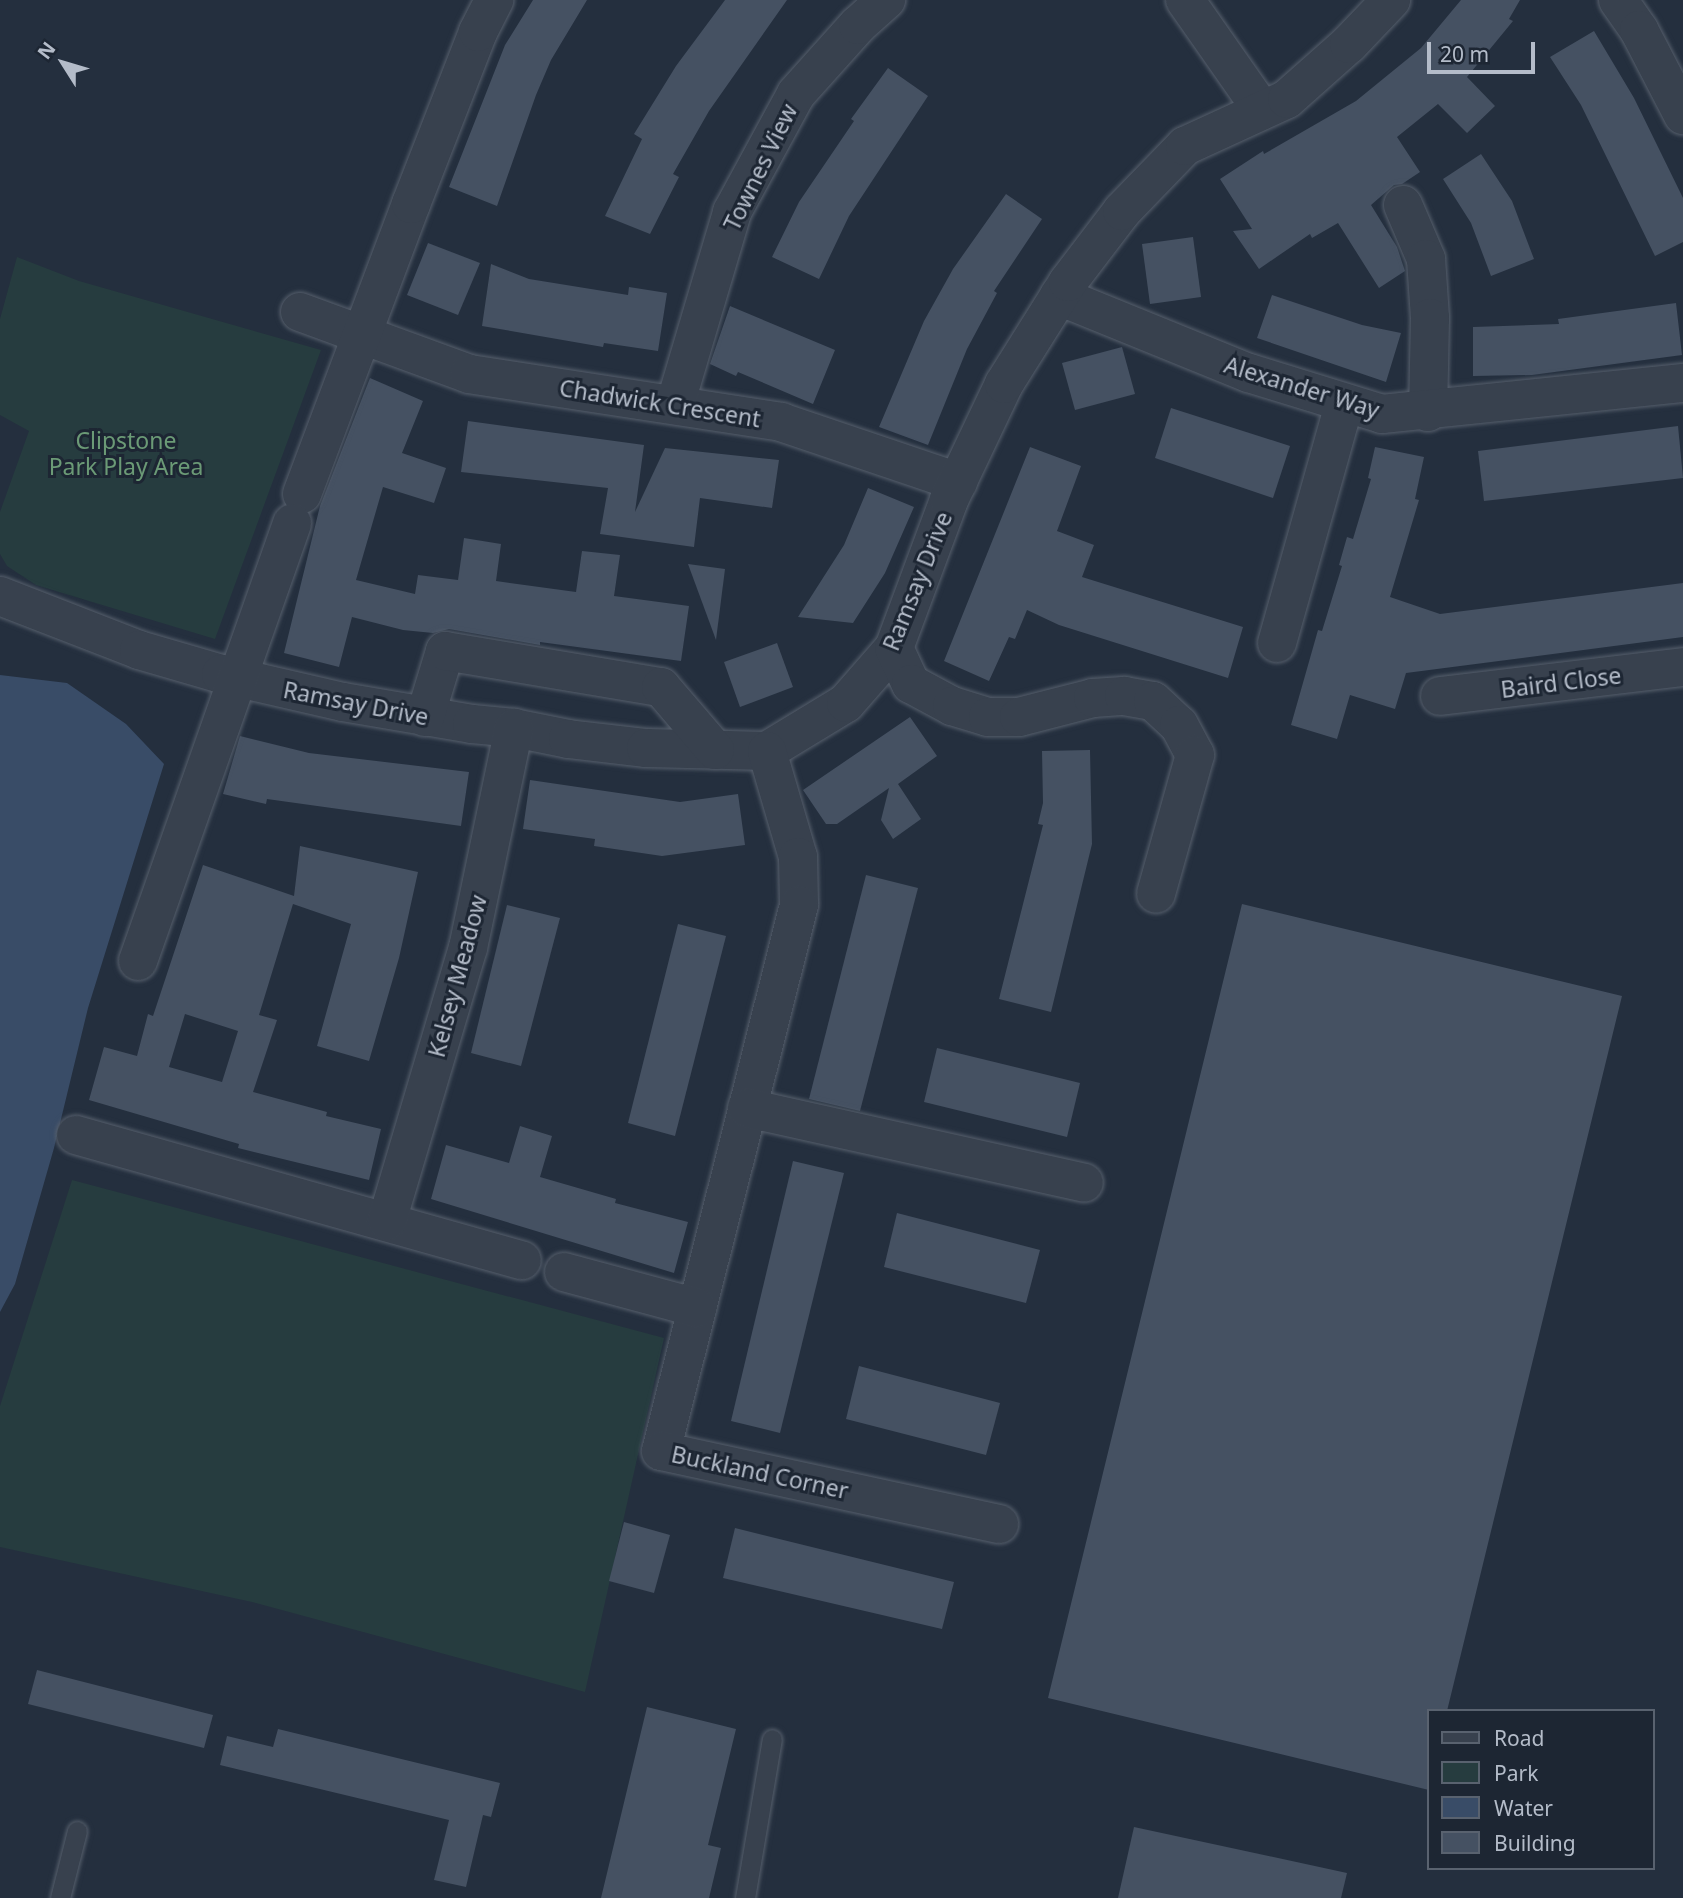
<!DOCTYPE html>
<html>
<head>
<meta charset="utf-8">
<style>
	body { margin:0 }
	#map { position:relative; width:1683px; height:1898px; overflow:hidden; background:#242f3e; font-family:"Noto Sans",sans-serif }
	div>[style] { position:absolute }
	[style*='--x'] { left:calc(var(--x)*1px); top:calc(var(--y)*1px); width:calc(var(--w)*1px); rotate:calc(var(--a)*1deg) }
	.green>* { inset:0; background:#263c3f }
	.water>* { inset:0; background:#394c67 }
	.building>* { inset:0; background:#455162 }
	.roads { filter:drop-shadow(0 0 2px #565f6c) drop-shadow(0 0 2px #565f6c) }
	.service>* { height:19px; margin:-9.5px; padding:0 9.5px; transform-origin:9.5px; border-radius:9.5px; background:#38414e }
	.minor>* { height:38px; margin:-19px; padding:0 19px; transform-origin:19px; border-radius:19px; background:#38414e }
	span { translate:-50% -50%; white-space:nowrap; text-align:center; line-height:1.15; -webkit-text-stroke:6px #1d2633; paint-order:stroke }
	.street-label { font-size:23px; color:#b4bcc9 }
	.park-label { font-size:23px; color:#6b9a76 }
	.legend { position:absolute; left:1427px; top:1709px; width:228px; height:161px; box-sizing:border-box; background:#1d2633; border:2px solid #59626f; margin:0; padding:9px 12px; list-style:none; font-size:21px; color:#b4bcc9 }
	.legend li { display:flex; align-items:center; gap:14px; height:35px }
	.legend b { width:35px; border:2px solid #59626f }
	.north { position:absolute; left:28px; top:28px; width:70px; height:70px; -webkit-text-stroke:5px #1d2633; paint-order:stroke; rotate:307deg; font-size:19px; font-weight:700; line-height:28px; text-align:center; color:#b4bcc9 }
	.north::after { content:''; display:block; margin:auto; width:24px; height:32px; background:#b4bcc9; clip-path:polygon(50% 0,100% 100%,50% 72%,0 100%) }
	.scale { position:absolute; left:1427px; top:42px; width:108px; height:32px; box-sizing:border-box; border:4px solid #b4bcc9; border-top:0; padding-left:9px; font-size:21px; line-height:24px; white-space:nowrap; color:#b4bcc9; -webkit-text-stroke:5px #1d2633; paint-order:stroke }
</style>
</head>
<body>
<div id="map">
	<div class="green">
		<i style="clip-path:polygon(17px 257px,79px 281px,321px 350px,215px 639px,36px 585px,7px 566px,0 554px,0 512px,29px 431px,0 415px,0 319px)"></i>
		<i style="clip-path:polygon(72px 1180px,664px 1338px,585px 1692px,252px 1602px,0 1547px,0 1406px)"></i>
	</div>
	<div class="water">
		<i style="clip-path:polygon(0 675px,67px 683px,126px 724px,164px 764px,88px 1008px,54px 1148px,15px 1284px,0 1312px)"></i>
	</div>
	<div class="building">
		<i style="clip-path:polygon(533px 0,587px 0,551px 60px,536px 95px,497px 206px,449px 187px,505px 45px)"></i>
		<i style="clip-path:polygon(725px 0,787px 0,709px 111px,673px 174px,679px 177px,650px 234px,605px 216px,642px 139px,634px 134px,676px 66px)"></i>
		<i style="clip-path:polygon(1461px 0,1520px 0,1509px 19px,1513px 21px,1467px 77px,1495px 106px,1467px 133px,1438px 104px,1397px 137px,1420px 172px,1402px 184px,1394px 185px,1371px 205px,1397px 247px,1405px 271px,1379px 288px,1338px 223px,1312px 238px,1310px 234px,1259px 269px,1233px 231px,1252px 229px,1220px 179px,1263px 151px,1264px 154px,1356px 101px,1421px 48px)"></i>
		<i style="clip-path:polygon(1594px 31px,1634px 98px,1683px 198px,1683px 242px,1655px 256px,1581px 105px,1550px 57px)"></i>
		<i style="clip-path:polygon(888px 68px,928px 96px,849px 216px,819px 279px,772px 257px,799px 202px,854px 121px,851px 119px)"></i>
		<i style="clip-path:polygon(1481px 154px,1512px 201px,1534px 259px,1491px 276px,1471px 223px,1443px 179px)"></i>
		<i style="clip-path:polygon(1006px 194px,1042px 219px,994px 291px,997px 293px,967px 349px,928px 445px,879px 427px,924px 321px,953px 269px)"></i>
		<i style="clip-path:polygon(1193px 237px,1201px 297px,1150px 304px,1142px 244px)"></i>
		<i style="clip-path:polygon(428px 243px,480px 263px,458px 315px,407px 295px)"></i>
		<i style="clip-path:polygon(491px 264px,529px 279px,560px 284px,628px 295px,629px 287px,667px 293px,658px 351px,604px 343px,603px 347px,482px 326px)"></i>
		<i style="clip-path:polygon(1272px 295px,1362px 325px,1401px 333px,1386px 382px,1257px 338px)"></i>
		<i style="clip-path:polygon(1676px 303px,1682px 355px,1532px 375px,1473px 376px,1473px 327px,1559px 324px,1558px 319px)"></i>
		<i style="clip-path:polygon(730px 306px,835px 350px,813px 404px,738px 372px,736px 376px,710px 364px)"></i>
		<i style="clip-path:polygon(1122px 347px,1135px 394px,1075px 410px,1062px 363px)"></i>
		<i style="clip-path:polygon(370px 378px,423px 401px,402px 453px,446px 468px,434px 503px,383px 487px,356px 580px,415px 594px,418px 575px,458px 580px,464px 538px,501px 544px,496px 581px,576px 592px,582px 551px,620px 555px,614px 596px,689px 606px,681px 661px,540px 642px,540px 645px,449px 629px,433px 633px,403px 630px,352px 617px,339px 667px,284px 653px,320px 506px)"></i>
		<i style="clip-path:polygon(1171px 408px,1290px 446px,1273px 498px,1155px 458px)"></i>
		<i style="clip-path:polygon(468px 421px,644px 445px,635px 512px,665px 448px,779px 460px,772px 508px,700px 498px,694px 547px,600px 534px,608px 488px,461px 472px)"></i>
		<i style="clip-path:polygon(1678px 426px,1683px 478px,1484px 501px,1478px 451px)"></i>
		<i style="clip-path:polygon(1030px 447px,1081px 466px,1057px 531px,1094px 545px,1082px 577px,1243px 627px,1228px 678px,1059px 625px,1027px 610px,1015px 639px,1009px 637px,989px 681px,944px 661px)"></i>
		<i style="clip-path:polygon(1375px 447px,1424px 457px,1415px 499px,1419px 500px,1390px 597px,1440px 614px,1683px 583px,1683px 637px,1406px 673px,1395px 709px,1350px 695px,1337px 739px,1291px 725px,1318px 630px,1322px 631px,1342px 566px,1339px 565px,1347px 537px,1353px 539px,1371px 479px,1368px 478px)"></i>
		<i style="clip-path:polygon(868px 488px,914px 507px,885px 573px,853px 623px,798px 617px,844px 545px)"></i>
		<i style="clip-path:polygon(688px 564px,725px 569px,716px 640px)"></i>
		<i style="clip-path:polygon(777px 643px,793px 687px,740px 707px,724px 662px)"></i>
		<i style="clip-path:polygon(910px 717px,937px 756px,898px 784px,921px 819px,893px 839px,881px 820px,889px 788px,837px 824px,826px 824px,803px 790px)"></i>
		<i style="clip-path:polygon(240px 736px,309px 753px,469px 772px,461px 826px,267px 799px,266px 804px,223px 794px)"></i>
		<i style="clip-path:polygon(1090px 750px,1092px 844px,1051px 1012px,999px 999px,1043px 825px,1038px 824px,1043px 803px,1042px 751px)"></i>
		<i style="clip-path:polygon(530px 780px,680px 802px,738px 794px,745px 845px,662px 856px,594px 846px,595px 839px,523px 829px)"></i>
		<i style="clip-path:polygon(evenodd,300px 846px,418px 872px,399px 958px,369px 1061px,317px 1046px,351px 924px,293px 904px,259px 1015px,277px 1020px,253px 1092px,327px 1112px,326px 1116px,381px 1129px,369px 1180px,238px 1148px,239px 1144px,89px 1100px,104px 1047px,137px 1056px,148px 1014px,153px 1016px,203px 865px,294px 896px,300px 846px,185px 1014px,238px 1031px,222px 1082px,169px 1067px,185px 1014px)"></i>
		<i style="clip-path:polygon(866px 875px,918px 888px,860px 1111px,809px 1099px)"></i>
		<i style="clip-path:polygon(1242px 904px,1622px 996px,1447px 1711px,1429px 1711px,1429px 1790px,1048px 1698px)"></i>
		<i style="clip-path:polygon(507px 905px,560px 918px,521px 1066px,471px 1053px)"></i>
		<i style="clip-path:polygon(678px 924px,726px 936px,675px 1136px,628px 1123px)"></i>
		<i style="clip-path:polygon(937px 1048px,1080px 1083px,1067px 1137px,924px 1102px)"></i>
		<i style="clip-path:polygon(520px 1126px,552px 1136px,540px 1177px,616px 1199px,615px 1203px,688px 1222px,674px 1273px,431px 1199px,446px 1145px,509px 1163px)"></i>
		<i style="clip-path:polygon(793px 1161px,844px 1173px,780px 1433px,731px 1421px)"></i>
		<i style="clip-path:polygon(897px 1213px,1040px 1250px,1026px 1303px,884px 1267px)"></i>
		<i style="clip-path:polygon(859px 1366px,1000px 1403px,986px 1455px,846px 1419px)"></i>
		<i style="clip-path:polygon(624px 1522px,670px 1535px,654px 1593px,609px 1581px)"></i>
		<i style="clip-path:polygon(735px 1528px,954px 1582px,942px 1629px,723px 1578px)"></i>
		<i style="clip-path:polygon(37px 1670px,213px 1715px,204px 1748px,28px 1704px)"></i>
		<i style="clip-path:polygon(647px 1707px,736px 1729px,708px 1845px,721px 1848px,709px 1898px,601px 1898px)"></i>
		<i style="clip-path:polygon(278px 1729px,500px 1783px,491px 1817px,483px 1815px,466px 1887px,434px 1880px,449px 1820px,220px 1765px,227px 1736px,273px 1747px)"></i>
		<i style="clip-path:polygon(1134px 1827px,1347px 1873px,1341px 1898px,1118px 1898px)"></i>
	</div>
	<div class="roads">
		<div class="service">
			<i style="--x:60;--y:1898;--w:69;--a:-75.8"></i>
			<i style="--x:745;--y:1898;--w:161;--a:-80.4"></i>
		</div>
		<div class="minor">
			<i style="--x:1185;--y:0;--w:134;--a:55"></i>
			<i style="--x:1618;--y:0;--w:37;--a:55"></i>
			<i style="--x:1639;--y:30;--w:96;--a:62.6"></i>
			<i style="--x:1403;--y:205;--w:59;--a:66.9"></i>
			<i style="--x:1426;--y:259;--w:59;--a:86.1"></i>
			<i style="--x:1430;--y:318;--w:94;--a:91.2"></i>
			<i style="--x:1059;--y:296;--w:205;--a:22.1"></i>
			<i style="--x:1249;--y:373;--w:139;--a:17.1"></i>
			<i style="--x:1382;--y:414;--w:303;--a:-5.9"></i>
			<i style="--x:300;--y:312;--w:180;--a:20.1"></i>
			<i style="--x:469;--y:374;--w:316;--a:8.7"></i>
			<i style="--x:781;--y:422;--w:187;--a:18.7"></i>
			<i style="--x:675;--y:405;--w:201;--a:-73.5"></i>
			<i style="--x:732;--y:212;--w:134;--a:-61.5"></i>
			<i style="--x:796;--y:94;--w:93;--a:-48.1"></i>
			<i style="--x:858;--y:25;--w:38;--a:-42"></i>
			<i style="--x:302;--y:494;--w:310;--a:-69.4"></i>
			<i style="--x:411;--y:204;--w:185;--a:-68.7"></i>
			<i style="--x:478;--y:32;--w:36;--a:-63"></i>
			<i style="--x:0;--y:596;--w:149;--a:21.2"></i>
			<i style="--x:139;--y:650;--w:85;--a:16.3"></i>
			<i style="--x:221;--y:674;--w:125;--a:12.9"></i>
			<i style="--x:343;--y:702;--w:131;--a:9.7"></i>
			<i style="--x:472;--y:724;--w:42;--a:5.4"></i>
			<i style="--x:514;--y:728;--w:55;--a:11.5"></i>
			<i style="--x:568;--y:739;--w:79;--a:6.6"></i>
			<i style="--x:646;--y:748;--w:121;--a:1.4"></i>
			<i style="--x:767;--y:751;--w:92;--a:-31.3"></i>
			<i style="--x:846;--y:703;--w:73;--a:-48.9"></i>
			<i style="--x:894;--y:648;--w:158;--a:-69.6"></i>
			<i style="--x:949;--y:500;--w:128;--a:-64.6"></i>
			<i style="--x:1004;--y:384;--w:120;--a:-57.9"></i>
			<i style="--x:1068;--y:282;--w:89;--a:-52.7"></i>
			<i style="--x:1122;--y:211;--w:91;--a:-45.9"></i>
			<i style="--x:1185;--y:146;--w:112;--a:-24.7"></i>
			<i style="--x:1287;--y:99;--w:83;--a:-41.6"></i>
			<i style="--x:1349;--y:44;--w:61;--a:-46.3"></i>
			<i style="--x:1277;--y:643;--w:248;--a:-74.3"></i>
			<i style="--x:894;--y:648;--w:40;--a:65"></i>
			<i style="--x:911;--y:684;--w:47;--a:28.2"></i>
			<i style="--x:952;--y:706;--w:38;--a:17"></i>
			<i style="--x:988;--y:717;--w:31;--a:0"></i>
			<i style="--x:1019;--y:717;--w:76;--a:-14.4"></i>
			<i style="--x:1093;--y:698;--w:31;--a:-4"></i>
			<i style="--x:1124;--y:696;--w:29;--a:10"></i>
			<i style="--x:1153;--y:701;--w:35;--a:43"></i>
			<i style="--x:1179;--y:725;--w:34;--a:62"></i>
			<i style="--x:1195;--y:755;--w:144;--a:105.7"></i>
			<i style="--x:1440;--y:696;--w:245;--a:-6.8"></i>
			<i style="--x:425;--y:717;--w:69;--a:-73.1"></i>
			<i style="--x:445;--y:651;--w:219;--a:9.5"></i>
			<i style="--x:661;--y:687;--w:83;--a:49.4"></i>
			<i style="--x:767;--y:751;--w:110;--a:73.7"></i>
			<i style="--x:798;--y:857;--w:48;--a:88.8"></i>
			<i style="--x:799;--y:905;--w:563;--a:104.18"></i>
			<i style="--x:661;--y:1451;--w:346;--a:12.2"></i>
			<i style="--x:138;--y:961;--w:464;--a:-70.6"></i>
			<i style="--x:747;--y:1108;--w:345;--a:12.5"></i>
			<i style="--x:76;--y:1135;--w:463;--a:15.7"></i>
			<i style="--x:387;--y:1221;--w:285;--a:-73.5"></i>
			<i style="--x:468;--y:948;--w:225;--a:-78.2"></i>
			<i style="--x:564;--y:1272;--w:138;--a:15.1"></i>
		</div>
	</div>
	<div class="street-label">
		<span style="left:760px;top:167px;rotate:-64deg">Townes View</span>
		<span style="left:1302px;top:387px;rotate:17deg">Alexander Way</span>
		<span style="left:660px;top:403px;rotate:9deg">Chadwick Crescent</span>
		<span style="left:917px;top:581px;rotate:-68deg">Ramsay Drive</span>
		<span style="left:1561px;top:682px;rotate:-7deg">Baird Close</span>
		<span style="left:356px;top:703px;rotate:11deg">Ramsay Drive</span>
		<span style="left:457px;top:976px;rotate:-75deg">Kelsey Meadow</span>
		<span style="left:760px;top:1472px;rotate:12deg">Buckland Corner</span>
	</div>
	<div class="park-label">
		<span style="left:126px;top:453px">Clipstone<br>Park Play Area</span>
	</div>
	<ul class="legend">
	<li><b style="height:9px;background:#38414e"></b>Road</li>
	<li><b style="height:19px;background:#263c3f"></b>Park</li>
	<li><b style="height:19px;background:#394c67"></b>Water</li>
	<li><b style="height:19px;background:#455162"></b>Building</li>
	</ul>
	<div class="north">N</div>
	<div class="scale">20 m</div>
</div>
</body>
</html>
